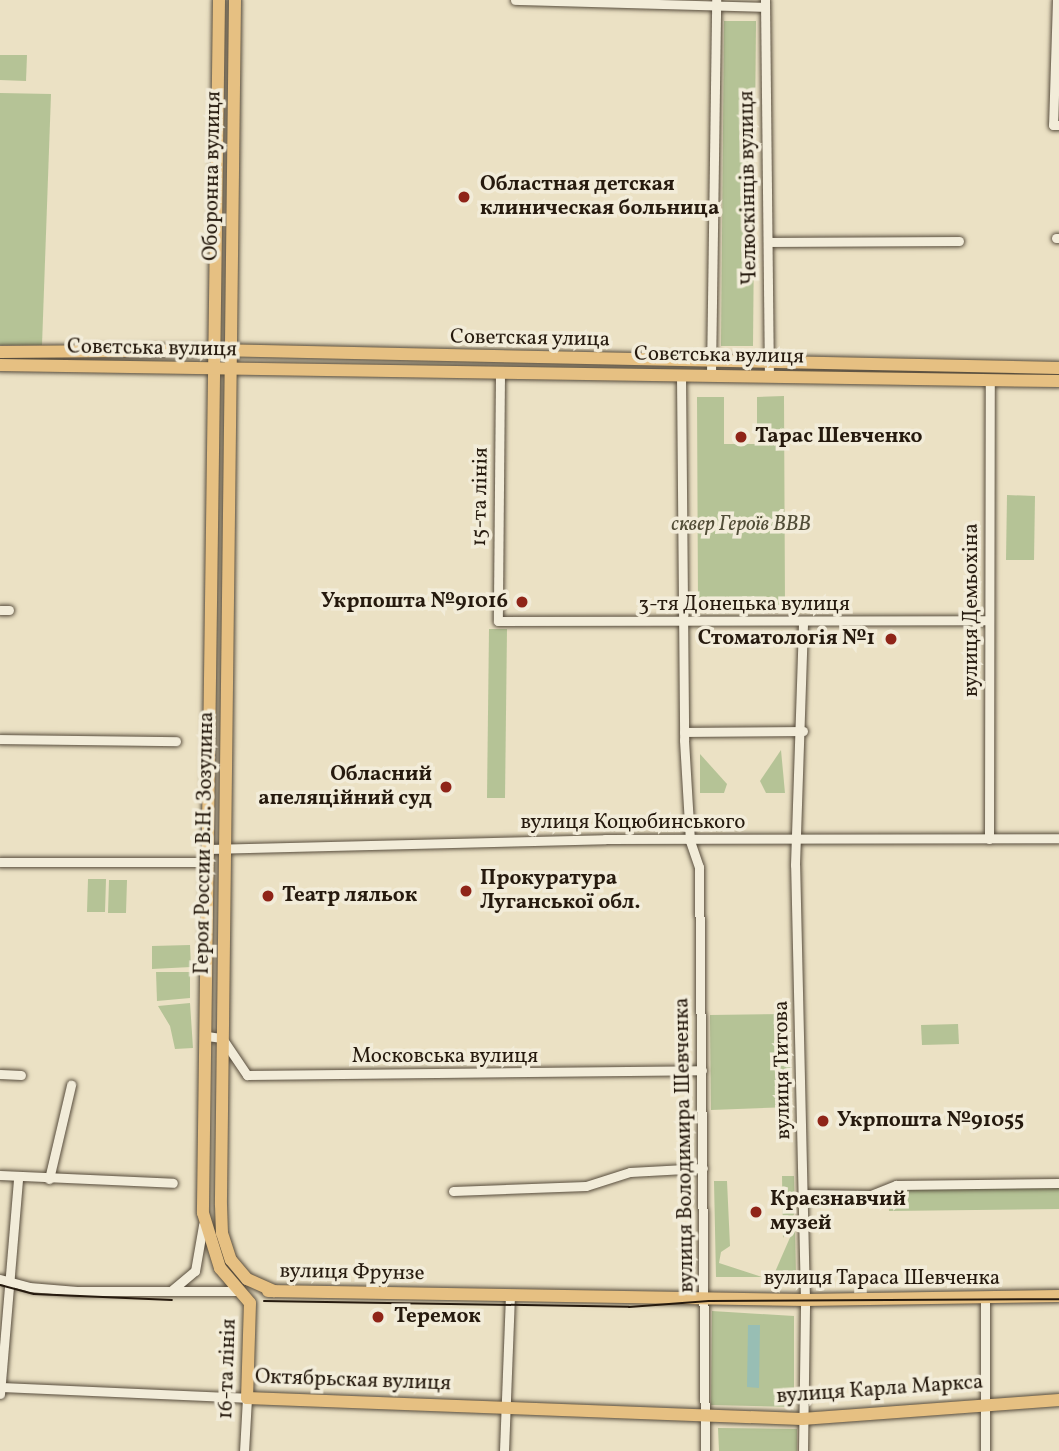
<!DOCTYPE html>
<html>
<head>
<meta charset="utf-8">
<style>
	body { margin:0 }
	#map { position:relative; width:1059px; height:1451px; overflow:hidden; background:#ebe1c4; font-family:Vollkorn,serif }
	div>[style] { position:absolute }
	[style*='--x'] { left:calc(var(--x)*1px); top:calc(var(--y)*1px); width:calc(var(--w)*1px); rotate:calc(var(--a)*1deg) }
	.green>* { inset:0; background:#b5c396 }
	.water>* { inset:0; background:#98beb4 }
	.roads { filter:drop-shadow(0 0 2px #574c3c) drop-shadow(0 0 2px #574c3c) }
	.minor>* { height:9px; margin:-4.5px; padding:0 4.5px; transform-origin:4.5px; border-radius:4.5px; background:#f2ecd9 }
	.major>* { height:12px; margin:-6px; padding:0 6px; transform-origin:6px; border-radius:6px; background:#e6c082 }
	.tram>* { height:2px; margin:-1px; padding:0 1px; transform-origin:1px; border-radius:1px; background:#261a0e }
	.dots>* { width:19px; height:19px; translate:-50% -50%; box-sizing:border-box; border:4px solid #f2ecd9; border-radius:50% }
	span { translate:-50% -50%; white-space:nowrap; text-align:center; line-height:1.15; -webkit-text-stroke:7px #f2ecd9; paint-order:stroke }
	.street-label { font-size:21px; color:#261a0e }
	.poi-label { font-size:21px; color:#261a0e; font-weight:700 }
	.left { translate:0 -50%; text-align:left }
	.right { translate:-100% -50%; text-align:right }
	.park-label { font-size:21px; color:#514d37; font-style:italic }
</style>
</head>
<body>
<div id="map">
	<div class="green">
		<i style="clip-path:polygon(724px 21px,756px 21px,753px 346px,721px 346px)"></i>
		<i style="clip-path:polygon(0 55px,27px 55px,26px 81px,0 80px)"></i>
		<i style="clip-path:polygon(0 93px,51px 94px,42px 345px,0 345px)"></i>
		<i style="clip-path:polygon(784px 396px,785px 605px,698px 606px,697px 397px,724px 397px,724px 444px,757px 444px,757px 397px)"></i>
		<i style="clip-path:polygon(1007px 495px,1035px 496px,1034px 560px,1006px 560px)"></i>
		<i style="clip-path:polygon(489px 629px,507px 629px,505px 798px,487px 798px)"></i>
		<i style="clip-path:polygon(781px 750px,785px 793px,766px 793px,760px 781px)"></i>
		<i style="clip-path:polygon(700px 754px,727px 784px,724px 793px,700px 793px)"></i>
		<i style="clip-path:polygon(88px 879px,106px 879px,105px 912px,87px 912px)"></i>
		<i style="clip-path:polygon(109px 880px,127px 880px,126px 913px,108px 913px)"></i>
		<i style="clip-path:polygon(190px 945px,191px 967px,152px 969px,152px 946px)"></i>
		<i style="clip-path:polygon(156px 972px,190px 972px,190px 998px,157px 1001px)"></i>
		<i style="clip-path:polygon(190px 1003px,193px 1048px,175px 1049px,170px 1026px,158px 1006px)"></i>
		<i style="clip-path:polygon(789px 1014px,791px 1107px,711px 1110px,710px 1015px)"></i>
		<i style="clip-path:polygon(958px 1024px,959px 1044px,922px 1045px,921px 1025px)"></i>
		<i style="clip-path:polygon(782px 1176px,794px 1176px,795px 1212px,783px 1238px)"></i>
		<i style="clip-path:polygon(714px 1181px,727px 1181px,730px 1246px,721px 1252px,719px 1263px,762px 1277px,716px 1277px)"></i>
		<i style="clip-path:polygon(1059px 1186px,1059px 1209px,889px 1211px,888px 1188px)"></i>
		<i style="clip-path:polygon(795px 1226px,796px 1277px,776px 1276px,775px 1272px)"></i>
		<i style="clip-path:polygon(712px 1311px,794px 1316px,794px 1407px,711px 1405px)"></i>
		<i style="clip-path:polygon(718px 1428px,797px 1429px,797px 1451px,719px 1451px)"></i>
	</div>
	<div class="water">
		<i style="clip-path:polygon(748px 1325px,760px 1325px,759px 1388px,747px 1387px)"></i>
	</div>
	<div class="roads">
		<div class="minor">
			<i style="--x:515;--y:0;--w:250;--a:1.6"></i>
			<i style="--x:765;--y:0;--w:376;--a:89.4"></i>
			<i style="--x:1057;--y:0;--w:125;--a:91.8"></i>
			<i style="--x:1053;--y:125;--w:6;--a:0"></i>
			<i style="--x:1056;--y:238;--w:3;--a:0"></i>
			<i style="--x:768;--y:242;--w:191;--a:-0.3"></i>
			<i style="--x:500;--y:373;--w:248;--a:90.5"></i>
			<i style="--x:498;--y:621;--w:491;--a:-0.1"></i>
			<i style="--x:711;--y:374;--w:374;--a:-89.2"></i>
			<i style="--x:681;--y:375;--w:365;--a:89.5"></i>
			<i style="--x:684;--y:740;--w:101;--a:86.6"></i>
			<i style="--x:690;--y:841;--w:28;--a:71"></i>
			<i style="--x:699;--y:867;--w:584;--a:89.41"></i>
			<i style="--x:0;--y:610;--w:9;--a:0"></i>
			<i style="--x:684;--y:732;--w:119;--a:-0.5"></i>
			<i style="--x:0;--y:739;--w:176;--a:0.7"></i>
			<i style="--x:989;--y:839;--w:459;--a:-89.9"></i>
			<i style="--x:208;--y:849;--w:397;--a:-1.4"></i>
			<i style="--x:605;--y:839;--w:454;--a:-0.1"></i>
			<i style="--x:0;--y:862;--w:208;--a:0"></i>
			<i style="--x:207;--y:1036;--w:15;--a:8"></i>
			<i style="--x:222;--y:1038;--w:45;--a:56"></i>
			<i style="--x:247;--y:1075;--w:455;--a:-0.6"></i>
			<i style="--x:0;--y:1074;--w:21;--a:3"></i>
			<i style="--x:0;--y:1175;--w:173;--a:2.6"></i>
			<i style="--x:49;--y:1179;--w:97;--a:-76.8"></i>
			<i style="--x:453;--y:1191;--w:133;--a:-2.2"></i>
			<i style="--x:586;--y:1186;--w:46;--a:-17.7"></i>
			<i style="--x:630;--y:1172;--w:73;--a:-3.1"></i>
			<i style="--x:804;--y:1194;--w:67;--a:0.9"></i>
			<i style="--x:871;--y:1195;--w:27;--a:-22"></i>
			<i style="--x:896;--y:1185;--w:163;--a:-0.7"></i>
			<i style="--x:0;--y:1279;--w:30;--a:15"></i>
			<i style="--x:29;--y:1287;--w:48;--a:4.8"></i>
			<i style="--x:77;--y:1291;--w:163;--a:0"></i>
			<i style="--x:172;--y:1290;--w:30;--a:-40"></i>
			<i style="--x:195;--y:1271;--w:47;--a:-80.1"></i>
			<i style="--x:985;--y:1298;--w:153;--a:90"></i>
			<i style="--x:0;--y:1387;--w:247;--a:2.5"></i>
			<i style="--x:247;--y:1398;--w:53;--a:93.2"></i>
			<i style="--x:0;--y:1394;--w:217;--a:-85.2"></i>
			<i style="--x:504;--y:1451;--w:156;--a:-87.8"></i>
			<i style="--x:803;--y:1451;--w:151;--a:-89.2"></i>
			<i style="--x:805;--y:1300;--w:435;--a:-91.3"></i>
			<i style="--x:795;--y:865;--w:241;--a:-88.1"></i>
		</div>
		<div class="major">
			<i style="--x:219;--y:0;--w:1213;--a:90.76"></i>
			<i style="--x:203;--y:1213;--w:58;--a:72.8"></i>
			<i style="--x:220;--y:1268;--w:46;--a:49.4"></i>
			<i style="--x:250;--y:1303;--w:95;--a:91.8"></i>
			<i style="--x:247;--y:1398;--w:555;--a:2.17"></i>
			<i style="--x:802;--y:1419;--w:258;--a:-4.2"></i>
			<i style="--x:235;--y:0;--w:1205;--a:90.67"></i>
			<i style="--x:221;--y:1205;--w:28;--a:88"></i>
			<i style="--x:222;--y:1233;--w:28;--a:72"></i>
			<i style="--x:231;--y:1260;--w:25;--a:50"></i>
			<i style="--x:247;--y:1279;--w:30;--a:24"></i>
			<i style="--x:0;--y:352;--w:214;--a:-0.5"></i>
			<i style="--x:214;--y:350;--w:845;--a:1.22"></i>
			<i style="--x:0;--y:365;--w:1059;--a:0.87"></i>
			<i style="--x:268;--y:1291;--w:537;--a:0.96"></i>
			<i style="--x:805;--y:1300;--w:254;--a:-0.9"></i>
		</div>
	</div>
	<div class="tram">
		<i style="--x:0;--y:1285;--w:35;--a:15"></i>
		<i style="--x:34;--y:1294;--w:138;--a:2.5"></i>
		<i style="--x:264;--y:1301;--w:365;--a:0.9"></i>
		<i style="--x:629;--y:1307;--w:80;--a:-4.3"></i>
		<i style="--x:709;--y:1301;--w:350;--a:-0.3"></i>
	</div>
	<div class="dots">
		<i style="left:464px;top:197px;background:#8f2418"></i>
		<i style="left:741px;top:437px;background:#8f2418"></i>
		<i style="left:522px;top:602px;background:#8f2418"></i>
		<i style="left:891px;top:639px;background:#8f2418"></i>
		<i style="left:446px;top:787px;background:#8f2418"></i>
		<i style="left:466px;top:891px;background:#8f2418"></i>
		<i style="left:268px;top:896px;background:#8f2418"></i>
		<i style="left:823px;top:1121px;background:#8f2418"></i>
		<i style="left:756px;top:1212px;background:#8f2418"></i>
		<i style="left:378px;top:1317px;background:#8f2418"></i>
	</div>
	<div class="street-label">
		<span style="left:213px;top:176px;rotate:-89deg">Оборонна вулиця</span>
		<span style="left:749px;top:188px;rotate:-91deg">Челюскінців вулиця</span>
		<span style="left:530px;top:339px;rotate:1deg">Советская улица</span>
		<span style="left:152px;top:349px;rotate:1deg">Совєтська вулиця</span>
		<span style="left:719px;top:356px;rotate:1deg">Совєтська вулиця</span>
		<span style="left:481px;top:497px;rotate:-89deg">15-та лінія</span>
		<span style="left:744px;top:605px">3-тя Донецька вулиця</span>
		<span style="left:972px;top:610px;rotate:-90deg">вулиця Демьохіна</span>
		<span style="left:633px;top:823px">вулиця Коцюбинського</span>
		<span style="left:205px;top:843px;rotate:-89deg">Героя России В.Н. Зозулина</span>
		<span style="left:445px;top:1057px">Московська вулиця</span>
		<span style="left:783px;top:1070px;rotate:-91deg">вулиця Титова</span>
		<span style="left:685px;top:1145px;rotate:-91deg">вулиця Володимира Шевченка</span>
		<span style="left:352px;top:1273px;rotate:1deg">вулиця Фрунзе</span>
		<span style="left:882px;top:1279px">вулиця Тараса Шевченка</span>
		<span style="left:228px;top:1369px;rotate:-88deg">16-та лінія</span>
		<span style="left:353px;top:1381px;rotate:2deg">Октябрьская вулиця</span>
		<span style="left:880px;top:1390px;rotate:-4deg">вулиця Карла Маркса</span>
	</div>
	<div class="poi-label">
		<span class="left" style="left:480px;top:197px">Областная детская<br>клиническая больница</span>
		<span class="left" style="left:755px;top:437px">Тарас Шевченко</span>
		<span class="right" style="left:508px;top:602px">Укрпошта №91016</span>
		<span class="right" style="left:875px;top:639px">Стоматологія №1</span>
		<span class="right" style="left:432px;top:787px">Обласний<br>апеляційний суд</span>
		<span class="left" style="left:480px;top:891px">Прокуратура<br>Луганської обл.</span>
		<span class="left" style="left:282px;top:896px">Театр ляльок</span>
		<span class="left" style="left:837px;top:1121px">Укрпошта №91055</span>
		<span class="left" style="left:770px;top:1212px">Краєзнавчий<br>музей</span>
		<span class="left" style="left:394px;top:1317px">Теремок</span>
	</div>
	<div class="park-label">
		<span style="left:741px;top:525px">сквер Героїв ВВВ</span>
	</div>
</div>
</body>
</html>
